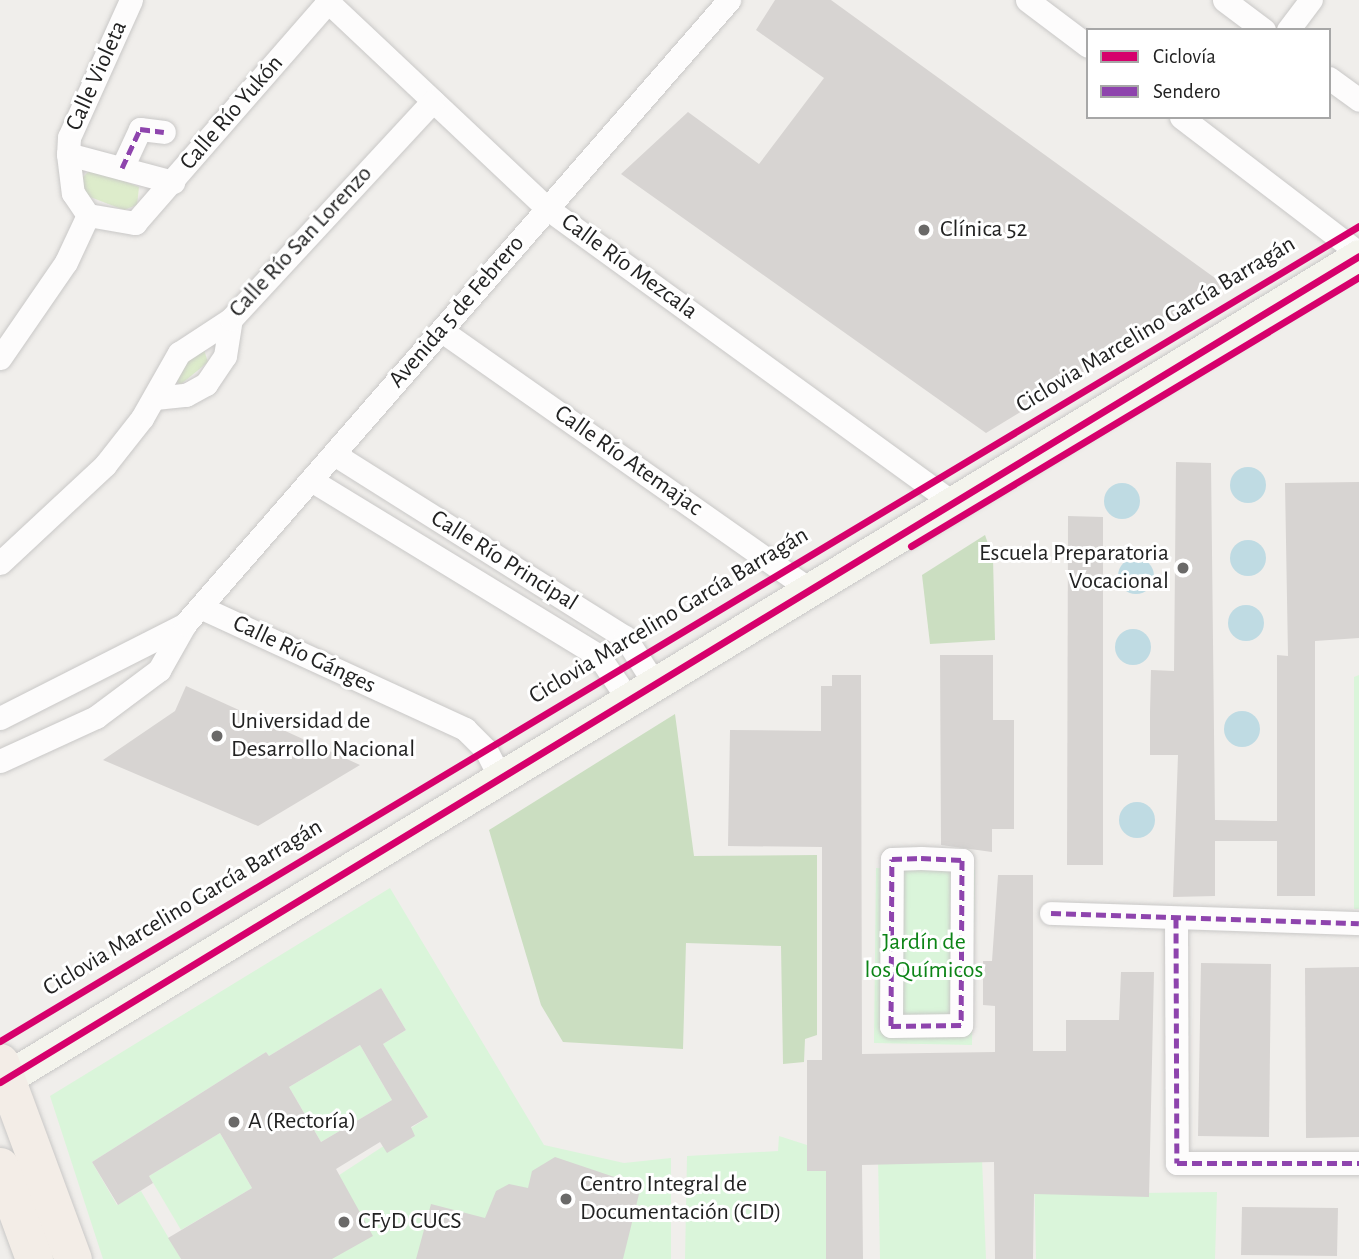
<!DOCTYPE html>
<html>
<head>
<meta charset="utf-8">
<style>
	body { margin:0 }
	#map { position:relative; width:1359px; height:1259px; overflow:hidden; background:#f0eeeb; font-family:"Alegreya Sans",sans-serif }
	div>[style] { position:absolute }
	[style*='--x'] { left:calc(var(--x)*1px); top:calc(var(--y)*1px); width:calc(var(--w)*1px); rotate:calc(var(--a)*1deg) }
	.grass>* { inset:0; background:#ddeccb }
	.forest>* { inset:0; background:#cbdec1 }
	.park>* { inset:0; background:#daf5da }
	.water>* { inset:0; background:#bfdbe3 }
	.round { border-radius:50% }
	.building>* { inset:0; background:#d7d4d2 }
	.roads { filter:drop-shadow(0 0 2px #c9c8c7) drop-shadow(0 0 2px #c9c8c7) }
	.street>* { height:23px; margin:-11.5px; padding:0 11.5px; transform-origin:11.5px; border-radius:11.5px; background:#fdfcfc }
	.secondary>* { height:33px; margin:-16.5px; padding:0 16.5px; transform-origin:16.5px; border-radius:16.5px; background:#f4f4ed }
	.primary>* { height:37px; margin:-18.5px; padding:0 18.5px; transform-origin:18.5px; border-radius:18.5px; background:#f3ede7 }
	.quiet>* { height:5px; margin-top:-2.5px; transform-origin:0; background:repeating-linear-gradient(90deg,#8e44ad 0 10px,transparent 0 15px) }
	.cycleway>* { height:7px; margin:-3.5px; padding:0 3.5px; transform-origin:3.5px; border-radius:3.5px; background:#d6006c }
	.dots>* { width:19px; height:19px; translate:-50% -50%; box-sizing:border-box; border:4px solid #fff; border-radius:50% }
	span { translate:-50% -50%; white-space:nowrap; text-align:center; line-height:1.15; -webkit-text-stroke:6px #fff; paint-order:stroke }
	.street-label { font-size:24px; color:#222 }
	.poi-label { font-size:24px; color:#222 }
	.left { translate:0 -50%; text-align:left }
	.right { translate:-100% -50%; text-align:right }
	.park-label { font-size:24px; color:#0c8416 }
	.legend { position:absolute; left:1086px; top:28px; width:245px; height:91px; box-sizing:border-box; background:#fff; border:2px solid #a7a7a7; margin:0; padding:9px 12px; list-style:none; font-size:21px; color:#222 }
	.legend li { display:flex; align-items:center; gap:14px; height:35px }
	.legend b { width:35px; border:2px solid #a7a7a7 }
</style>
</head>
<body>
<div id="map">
	<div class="grass">
		<i style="clip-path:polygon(92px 168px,139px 187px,137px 205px,124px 210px,85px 195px,79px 181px)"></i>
		<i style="clip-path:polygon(202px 344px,208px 362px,180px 385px,171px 374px)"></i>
	</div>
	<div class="forest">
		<i style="clip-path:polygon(985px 535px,993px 558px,995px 640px,930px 644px,922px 575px)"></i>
		<i style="clip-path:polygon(675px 714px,694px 856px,817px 855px,817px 1035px,805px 1039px,804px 1062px,783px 1064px,781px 946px,686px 943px,683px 1049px,563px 1042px,541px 1005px,489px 830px)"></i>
	</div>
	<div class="park">
		<i style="clip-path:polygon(1359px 675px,1359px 909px,1354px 909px,1354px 677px)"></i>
		<i style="clip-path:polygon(876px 868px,975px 870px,972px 1045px,874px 1043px)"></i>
		<i style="clip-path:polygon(390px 888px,544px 1145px,624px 1163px,671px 1158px,671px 1259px,211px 1259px,428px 1117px,383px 1044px,406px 1030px,381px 988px,269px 1056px,266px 1052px,92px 1162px,117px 1205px,141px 1191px,181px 1259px,103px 1259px,50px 1096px)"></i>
		<i style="clip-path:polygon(360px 1045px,392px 1100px,321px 1142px,289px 1087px)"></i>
		<i style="clip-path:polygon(220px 1133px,252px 1188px,181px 1230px,149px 1176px)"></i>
		<i style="clip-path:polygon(779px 1136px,807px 1145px,808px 1171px,826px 1171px,826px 1259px,685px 1259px,687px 1156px,778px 1151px)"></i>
		<i style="clip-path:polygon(878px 1158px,982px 1159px,986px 1259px,880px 1259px)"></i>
		<i style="clip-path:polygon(1034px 1163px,1066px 1194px,1217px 1192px,1215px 1259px,1036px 1259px)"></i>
	</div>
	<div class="water">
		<i class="round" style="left:1230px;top:467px;width:36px;height:36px"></i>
		<i class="round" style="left:1104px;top:483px;width:36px;height:36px"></i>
		<i class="round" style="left:1230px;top:540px;width:36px;height:36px"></i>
		<i class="round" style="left:1118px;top:558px;width:36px;height:36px"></i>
		<i class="round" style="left:1228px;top:605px;width:36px;height:36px"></i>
		<i class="round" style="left:1115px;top:629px;width:36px;height:36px"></i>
		<i class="round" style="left:1224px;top:711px;width:36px;height:36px"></i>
		<i class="round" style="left:1119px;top:802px;width:36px;height:36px"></i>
	</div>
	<div class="building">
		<i style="clip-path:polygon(775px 0,831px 0,1226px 286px,986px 433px,621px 174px,688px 112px,759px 164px,824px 78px,756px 30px)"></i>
		<i style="clip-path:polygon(1176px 462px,1211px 463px,1215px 820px,1277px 821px,1277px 655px,1288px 656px,1285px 483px,1359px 482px,1359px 638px,1315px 641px,1315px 896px,1277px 896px,1277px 841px,1215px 841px,1215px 896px,1173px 897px,1178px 755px,1150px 755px,1150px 712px,1151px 670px,1174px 671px)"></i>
		<i style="clip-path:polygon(1068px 516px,1103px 517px,1103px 865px,1067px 865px)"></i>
		<i style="clip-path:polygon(940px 655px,993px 655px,993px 720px,1014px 720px,1014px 829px,992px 829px,992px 852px,941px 845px)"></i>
		<i style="clip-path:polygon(832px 675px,861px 675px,862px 1054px,995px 1052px,995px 1006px,983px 1005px,983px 961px,992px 961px,998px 875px,1033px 875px,1033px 1051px,1066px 1051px,1066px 1020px,1119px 1020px,1121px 972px,1154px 972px,1149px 1197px,1034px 1194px,1033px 1259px,995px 1259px,994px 1162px,862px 1165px,863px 1259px,826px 1259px,826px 1171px,807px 1171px,807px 1060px,822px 1060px,822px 847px,728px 846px,730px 730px,821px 731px,821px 686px,832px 686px)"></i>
		<i style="clip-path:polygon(186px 686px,360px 765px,258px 826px,103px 760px,175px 711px)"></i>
		<i style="clip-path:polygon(1201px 963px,1271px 964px,1269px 1137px,1198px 1136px)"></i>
		<i style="clip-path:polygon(1359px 967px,1359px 1137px,1306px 1138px,1305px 968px)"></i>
		<i style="clip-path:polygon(evenodd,381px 988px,406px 1030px,383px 1044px,428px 1117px,411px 1127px,415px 1136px,387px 1153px,380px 1142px,336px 1169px,373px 1236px,332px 1259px,181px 1259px,168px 1238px,252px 1188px,220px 1133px,149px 1176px,153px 1183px,118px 1205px,92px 1162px,266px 1052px,269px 1056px,381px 988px,360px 1045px,392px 1100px,321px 1142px,289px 1087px,360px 1045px)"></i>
		<i style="clip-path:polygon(555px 1157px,641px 1186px,623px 1259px,416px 1259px,431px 1204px,485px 1218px,496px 1191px,509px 1184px,528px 1188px,532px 1171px)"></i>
		<i style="clip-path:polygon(1242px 1207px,1338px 1208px,1337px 1256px,1241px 1255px)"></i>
	</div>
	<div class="roads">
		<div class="street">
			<i style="--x:131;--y:0;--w:150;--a:114.3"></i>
			<i style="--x:69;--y:137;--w:17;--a:93"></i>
			<i style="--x:68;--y:154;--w:39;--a:83"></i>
			<i style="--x:73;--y:193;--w:27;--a:56"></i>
			<i style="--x:88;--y:215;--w:48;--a:9.7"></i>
			<i style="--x:135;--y:223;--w:293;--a:-48.9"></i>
			<i style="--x:326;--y:0;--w:305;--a:43.3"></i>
			<i style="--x:548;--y:209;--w:504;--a:35.96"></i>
			<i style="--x:1027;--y:0;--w:76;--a:37"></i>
			<i style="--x:1224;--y:0;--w:50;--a:36.9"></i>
			<i style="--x:1288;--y:30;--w:38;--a:-53"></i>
			<i style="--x:1329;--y:78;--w:37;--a:36"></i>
			<i style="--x:1181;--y:117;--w:224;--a:37.4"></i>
			<i style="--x:68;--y:154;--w:109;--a:14.9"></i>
			<i style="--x:122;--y:168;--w:43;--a:-65.2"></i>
			<i style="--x:140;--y:129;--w:24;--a:7"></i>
			<i style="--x:442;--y:331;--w:454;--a:35.1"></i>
			<i style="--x:0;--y:358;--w:116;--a:-55.5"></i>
			<i style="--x:66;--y:262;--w:52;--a:-64.9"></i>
			<i style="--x:155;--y:398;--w:31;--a:-6"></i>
			<i style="--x:186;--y:395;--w:23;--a:-29"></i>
			<i style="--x:206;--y:384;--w:34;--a:-56"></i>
			<i style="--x:225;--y:356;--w:37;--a:-81"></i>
			<i style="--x:334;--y:454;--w:344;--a:32.2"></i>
			<i style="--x:625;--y:637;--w:58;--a:57.7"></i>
			<i style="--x:311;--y:480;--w:336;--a:31.4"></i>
			<i style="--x:598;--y:655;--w:57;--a:55.8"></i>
			<i style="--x:0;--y:563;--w:144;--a:-43"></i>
			<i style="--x:105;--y:465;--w:60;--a:-51.8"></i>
			<i style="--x:142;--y:418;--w:75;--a:-60.4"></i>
			<i style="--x:179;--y:353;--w:62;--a:-33.2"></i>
			<i style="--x:231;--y:319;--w:297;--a:-47.2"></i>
			<i style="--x:200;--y:607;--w:292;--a:24.7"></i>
			<i style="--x:465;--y:729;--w:30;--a:45"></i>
			<i style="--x:486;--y:750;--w:34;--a:63"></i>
			<i style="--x:0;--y:718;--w:208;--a:-26.9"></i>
			<i style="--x:0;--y:761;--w:106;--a:-24.6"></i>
			<i style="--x:96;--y:717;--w:79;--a:-36.7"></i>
			<i style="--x:159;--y:670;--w:53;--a:-60.5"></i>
			<i style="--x:185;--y:624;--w:828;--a:-48.92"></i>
			<i style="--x:921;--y:858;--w:41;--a:2.8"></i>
			<i style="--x:962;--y:860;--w:165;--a:90.3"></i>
			<i style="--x:961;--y:1025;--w:70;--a:179.2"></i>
			<i style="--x:891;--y:1026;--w:167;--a:-89.7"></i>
			<i style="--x:892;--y:859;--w:29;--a:-2"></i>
			<i style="--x:1051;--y:913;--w:308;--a:1.9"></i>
			<i style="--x:1176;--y:918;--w:245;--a:89.8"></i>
			<i style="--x:1177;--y:1163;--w:182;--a:0"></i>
		</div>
		<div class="secondary">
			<i style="--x:0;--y:1082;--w:1590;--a:-31.29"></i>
		</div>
		<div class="primary">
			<i style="--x:0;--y:1062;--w:210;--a:69.7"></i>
			<i style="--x:0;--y:1166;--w:99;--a:69.9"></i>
		</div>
	</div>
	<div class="quiet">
		<i style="--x:122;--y:168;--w:43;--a:-65.2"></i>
		<i style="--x:140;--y:129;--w:24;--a:7"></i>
		<i style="--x:921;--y:858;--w:41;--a:2.8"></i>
		<i style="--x:962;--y:860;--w:165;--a:90.3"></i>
		<i style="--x:961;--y:1025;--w:70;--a:179.2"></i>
		<i style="--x:891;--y:1026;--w:167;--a:-89.7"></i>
		<i style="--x:892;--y:859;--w:29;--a:-2"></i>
		<i style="--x:1051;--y:913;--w:308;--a:1.9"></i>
		<i style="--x:1176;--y:918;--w:245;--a:89.8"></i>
		<i style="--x:1177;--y:1163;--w:182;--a:0"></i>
	</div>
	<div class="cycleway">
		<i style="--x:911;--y:546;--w:523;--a:-30.98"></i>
		<i style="--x:0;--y:1041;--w:1585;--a:-30.95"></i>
		<i style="--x:0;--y:1082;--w:1590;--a:-31.29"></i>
	</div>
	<div class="dots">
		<i style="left:924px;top:230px;background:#6a6968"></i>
		<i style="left:1183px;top:568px;background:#6a6968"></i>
		<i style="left:217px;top:736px;background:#6a6968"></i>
		<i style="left:234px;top:1122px;background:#6a6968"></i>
		<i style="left:566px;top:1199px;background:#6a6968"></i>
		<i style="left:344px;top:1222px;background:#6a6968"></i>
	</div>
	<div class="street-label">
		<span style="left:97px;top:76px;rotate:-66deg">Calle Violeta</span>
		<span style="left:232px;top:113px;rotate:-49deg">Calle Río Yukón</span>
		<span style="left:301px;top:242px;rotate:-47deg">Calle Río San Lorenzo</span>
		<span style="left:629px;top:267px;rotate:36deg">Calle Río Mezcala</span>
		<span style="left:457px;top:312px;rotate:-49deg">Avenida 5 de Febrero</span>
		<span style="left:1156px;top:325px;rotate:-31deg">Ciclovia Marcelino García Barragán</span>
		<span style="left:628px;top:461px;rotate:35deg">Calle Río Atemajac</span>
		<span style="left:504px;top:561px;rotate:32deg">Calle Río Principal</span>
		<span style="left:669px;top:616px;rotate:-31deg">Ciclovia Marcelino García Barragán</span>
		<span style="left:304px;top:655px;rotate:25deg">Calle Río Gánges</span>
		<span style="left:183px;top:908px;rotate:-31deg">Ciclovia Marcelino García Barragán</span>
	</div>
	<div class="poi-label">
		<span class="left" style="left:940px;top:230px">Clínica 52</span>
		<span class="right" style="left:1169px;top:568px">Escuela Preparatoria<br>Vocacional</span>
		<span class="left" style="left:231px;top:736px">Universidad de<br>Desarrollo Nacional</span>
		<span class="left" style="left:248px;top:1122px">A (Rectoría)</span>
		<span class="left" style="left:580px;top:1199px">Centro Integral de<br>Documentación (CID)</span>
		<span class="left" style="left:358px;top:1222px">CFyD CUCS</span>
	</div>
	<div class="park-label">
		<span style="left:924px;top:957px">Jardín de<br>los Químicos</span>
	</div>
	<ul class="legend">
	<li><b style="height:9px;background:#d6006c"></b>Ciclovía</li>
	<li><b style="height:9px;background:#8e44ad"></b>Sendero</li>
	</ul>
</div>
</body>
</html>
